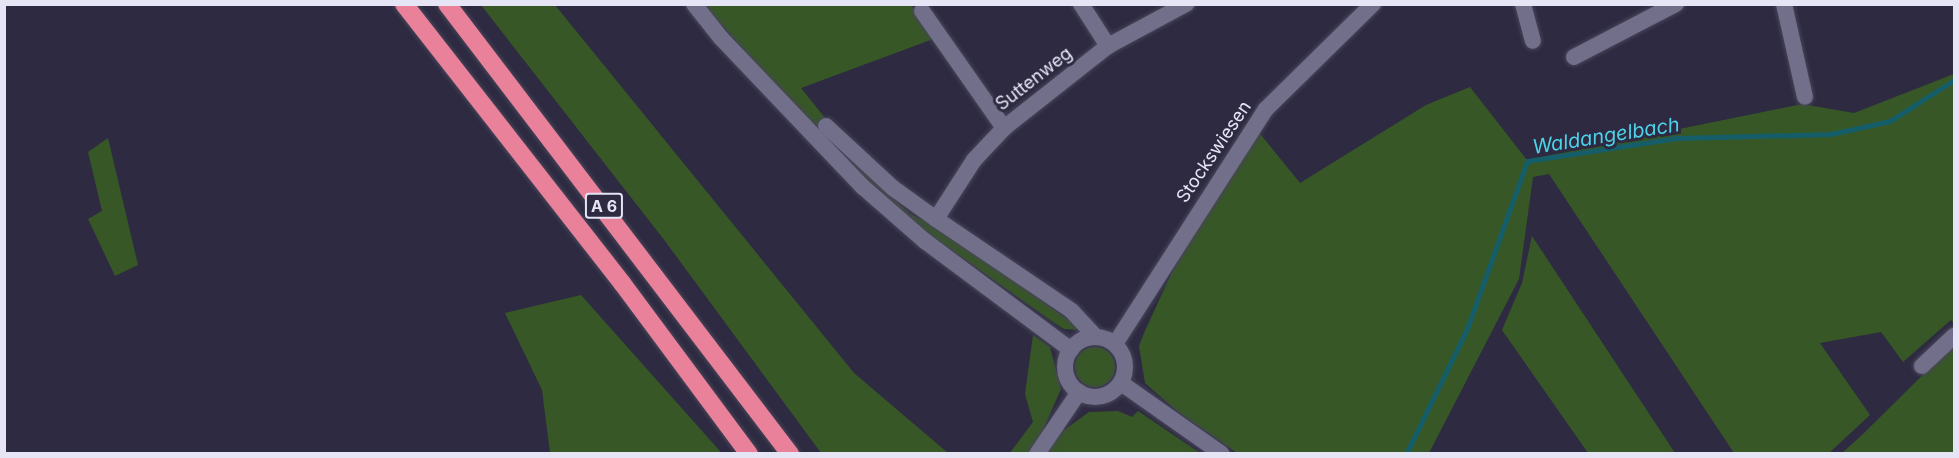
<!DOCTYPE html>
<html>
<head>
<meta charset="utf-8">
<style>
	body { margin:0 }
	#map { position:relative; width:1959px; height:458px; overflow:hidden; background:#2d2a41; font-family:Inter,sans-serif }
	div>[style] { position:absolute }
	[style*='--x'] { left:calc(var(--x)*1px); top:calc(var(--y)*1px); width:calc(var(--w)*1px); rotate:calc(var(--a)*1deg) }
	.green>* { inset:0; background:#375826 }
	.round { border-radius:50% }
	.stream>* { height:4.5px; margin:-2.25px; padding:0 2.25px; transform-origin:2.25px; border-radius:2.25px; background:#155e69 }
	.roads { filter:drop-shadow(0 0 2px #474558) drop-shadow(0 0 2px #474558) }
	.minor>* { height:16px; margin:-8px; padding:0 8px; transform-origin:8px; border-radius:8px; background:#726f8b }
	.tertiary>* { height:16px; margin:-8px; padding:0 8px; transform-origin:8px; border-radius:8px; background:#726f8b }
	.tertiary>.ring { margin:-8px; padding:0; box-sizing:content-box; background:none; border:16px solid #726f8b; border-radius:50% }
	.motorway>* { height:18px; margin:-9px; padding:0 9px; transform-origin:9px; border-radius:9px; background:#e9819b }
	span { translate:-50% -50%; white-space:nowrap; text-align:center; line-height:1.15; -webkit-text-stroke:6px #2d2a41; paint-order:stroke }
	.shield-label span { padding:2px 4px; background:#2d2a41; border:2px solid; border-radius:4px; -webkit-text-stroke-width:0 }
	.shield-label { font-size:16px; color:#e6e5f5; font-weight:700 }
	.street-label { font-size:18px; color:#e6e5f5 }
	.water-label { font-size:20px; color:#4dd3e8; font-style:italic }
	.frame { position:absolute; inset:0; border:6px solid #e6e5f5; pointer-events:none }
</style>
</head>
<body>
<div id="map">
	<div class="green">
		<i style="clip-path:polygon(481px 5px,555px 5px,854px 373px,948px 453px,821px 453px,665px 241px)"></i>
		<i style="clip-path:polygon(704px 5px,911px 5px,936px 38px,801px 88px,879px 185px,910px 214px,938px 227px,1083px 330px,1064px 329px,1053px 322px,912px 222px,824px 141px)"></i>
		<i style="clip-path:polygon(1954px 74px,1954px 324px,1951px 320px,1903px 362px,1881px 332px,1820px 343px,1870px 415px,1829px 453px,1734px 453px,1549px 174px,1533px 177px,1519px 279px,1429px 453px,1237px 453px,1178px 412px,1145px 383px,1139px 346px,1144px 333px,1172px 272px,1257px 130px,1300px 183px,1426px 105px,1470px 87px,1527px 160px,1802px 104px,1854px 113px)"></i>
		<i style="clip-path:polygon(108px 138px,138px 265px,115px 276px,88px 219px,102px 211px,88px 152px)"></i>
		<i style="clip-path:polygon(1532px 236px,1675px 453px,1588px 453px,1502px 330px,1522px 283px)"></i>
		<i style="clip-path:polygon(581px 295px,719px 450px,721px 453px,550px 453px,542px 390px,505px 313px)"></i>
		<i style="clip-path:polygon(1033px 335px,1050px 347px,1061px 389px,1043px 430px,1056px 436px,1089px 412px,1118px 411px,1132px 417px,1138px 411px,1200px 453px,1009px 454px,1033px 422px,1025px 394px)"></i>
		<i style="clip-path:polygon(1954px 344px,1954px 453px,1841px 454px,1863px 434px)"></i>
		<i class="round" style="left:1075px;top:347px;width:40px;height:40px"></i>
	</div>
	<div class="stream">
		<i style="--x:1406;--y:454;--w:139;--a:-64"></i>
		<i style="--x:1467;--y:329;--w:178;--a:-70.3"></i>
		<i style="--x:1527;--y:161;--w:153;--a:-8.7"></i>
		<i style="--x:1678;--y:138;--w:153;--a:-1.5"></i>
		<i style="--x:1831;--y:134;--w:60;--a:-12.4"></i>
		<i style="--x:1890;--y:121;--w:76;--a:-32.6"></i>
	</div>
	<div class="roads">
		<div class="minor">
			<i style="--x:1081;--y:4;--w:50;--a:57.3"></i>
			<i style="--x:1523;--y:4;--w:38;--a:75"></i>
			<i style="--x:1784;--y:4;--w:95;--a:77.3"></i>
			<i style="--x:922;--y:11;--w:143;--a:55"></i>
			<i style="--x:1574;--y:57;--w:115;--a:-27.5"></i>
			<i style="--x:826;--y:126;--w:91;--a:42.8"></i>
			<i style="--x:893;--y:188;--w:53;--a:35.8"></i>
			<i style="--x:1095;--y:336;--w:34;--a:-133"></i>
			<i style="--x:1072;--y:311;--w:164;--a:-145.9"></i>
			<i style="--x:936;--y:219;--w:70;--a:-57.2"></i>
			<i style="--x:974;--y:160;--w:44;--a:-46.8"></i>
			<i style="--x:1004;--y:128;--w:132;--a:-38.3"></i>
			<i style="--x:1108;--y:46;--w:89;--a:-28.3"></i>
			<i style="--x:1115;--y:344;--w:279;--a:-57.3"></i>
			<i style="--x:1266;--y:109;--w:150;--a:-44.5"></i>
			<i style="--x:1922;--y:366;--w:44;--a:-43.2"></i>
			<i style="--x:1037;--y:454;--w:75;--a:-55.9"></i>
		</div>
		<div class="tertiary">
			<i style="--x:694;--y:4;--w:43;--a:51.5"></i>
			<i style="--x:721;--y:38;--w:206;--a:46.4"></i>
			<i style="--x:863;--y:187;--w:82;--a:41.1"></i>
			<i style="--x:925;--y:241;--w:182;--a:36.7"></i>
			<i class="ring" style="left:1065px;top:337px;width:44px;height:44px"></i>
			<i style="--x:1121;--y:383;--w:123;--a:35.1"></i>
		</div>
		<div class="motorway">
			<i style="--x:404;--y:4;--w:354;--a:52"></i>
			<i style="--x:622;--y:283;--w:213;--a:53.4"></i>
			<i style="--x:447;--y:4;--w:566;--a:52.68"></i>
		</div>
	</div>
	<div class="shield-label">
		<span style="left:604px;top:206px">A 6</span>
	</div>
	<div class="street-label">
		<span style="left:1034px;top:79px;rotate:-38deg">Suttenweg</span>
		<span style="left:1214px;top:152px;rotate:-56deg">Stockswiesen</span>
	</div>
	<div class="water-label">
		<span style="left:1606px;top:136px;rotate:-9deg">Waldangelbach</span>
	</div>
	<div class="frame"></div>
</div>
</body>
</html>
